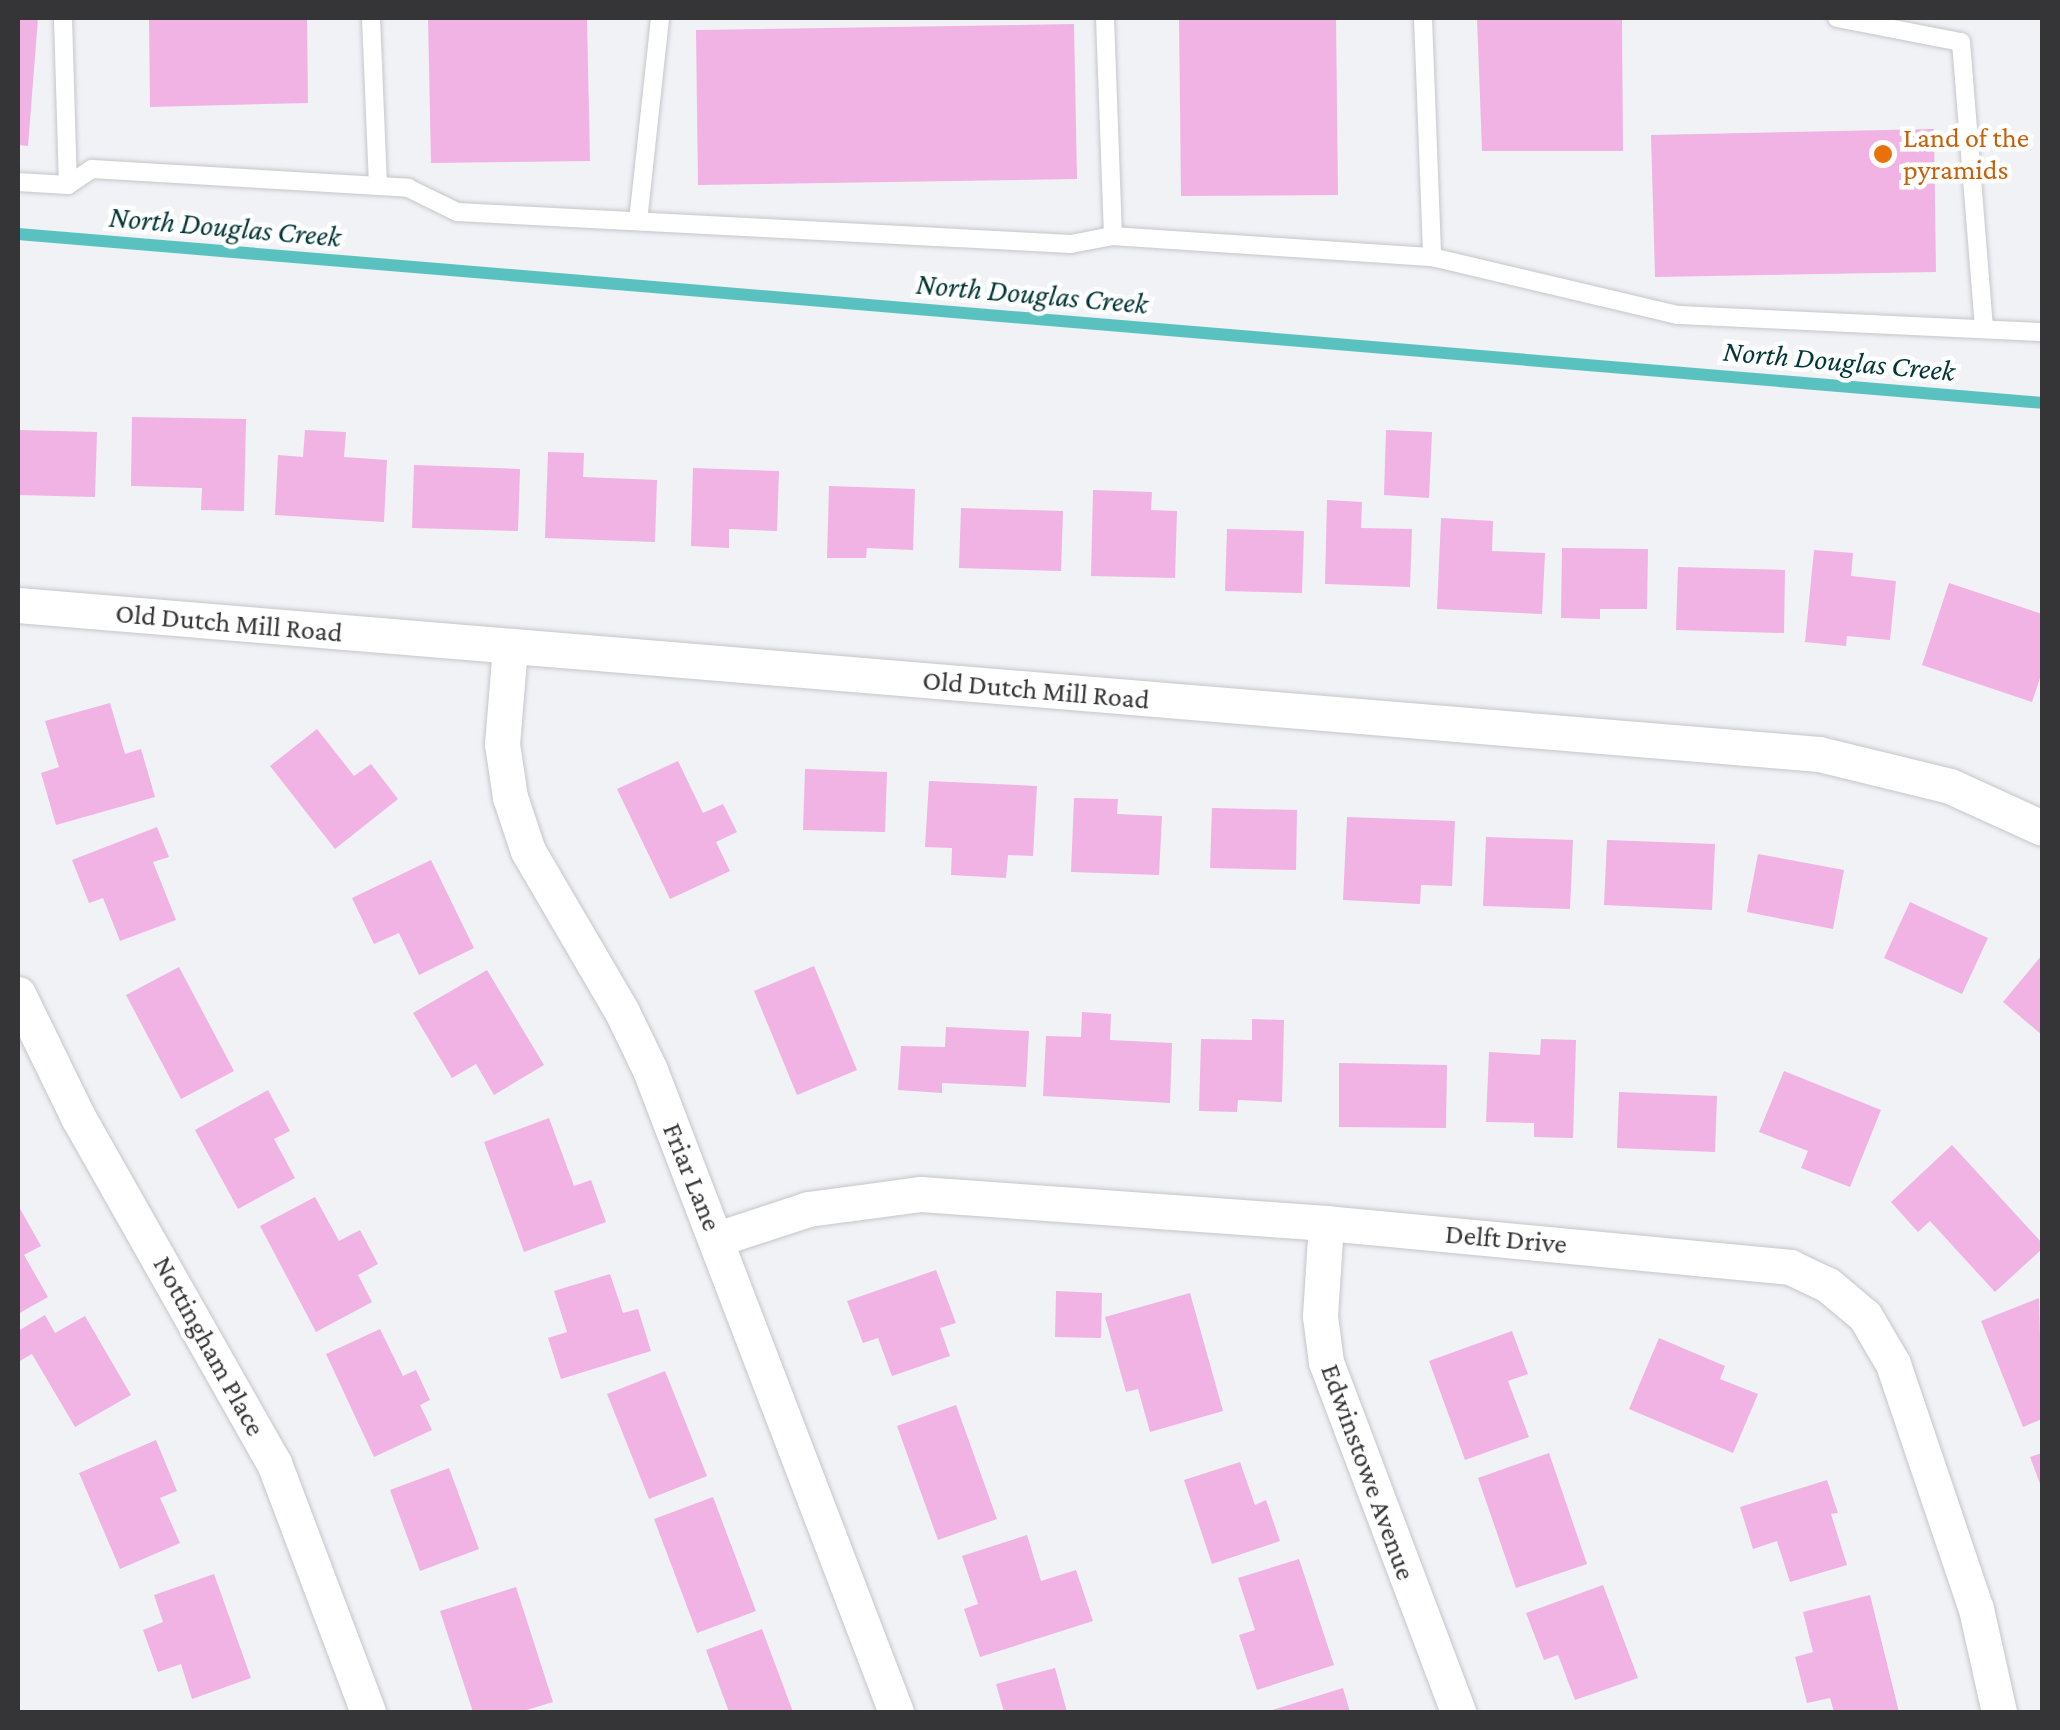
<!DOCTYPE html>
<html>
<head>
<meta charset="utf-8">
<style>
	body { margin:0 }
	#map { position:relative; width:2060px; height:1730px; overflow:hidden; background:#f0f2f6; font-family:"Crimson Pro",serif }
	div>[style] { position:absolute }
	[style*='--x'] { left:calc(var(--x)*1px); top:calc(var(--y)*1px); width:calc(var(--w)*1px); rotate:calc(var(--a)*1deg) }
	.stream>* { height:12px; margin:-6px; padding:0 6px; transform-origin:6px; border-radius:6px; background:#5ac1c1 }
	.building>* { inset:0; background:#f0b3e4 }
	.roads { filter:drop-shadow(0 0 2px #c5c6ca) drop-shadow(0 0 2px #c5c6ca) }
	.service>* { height:18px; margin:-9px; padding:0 9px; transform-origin:9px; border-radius:9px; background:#fff }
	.minor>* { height:35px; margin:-17.5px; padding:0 17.5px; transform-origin:17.5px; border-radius:17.5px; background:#fff }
	.dots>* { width:28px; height:28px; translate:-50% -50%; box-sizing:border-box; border:5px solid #fff; border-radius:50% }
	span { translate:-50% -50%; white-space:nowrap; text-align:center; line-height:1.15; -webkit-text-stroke:9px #fff; paint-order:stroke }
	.food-label { font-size:28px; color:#c56008 }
	.left { translate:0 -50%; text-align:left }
	.street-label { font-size:28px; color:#353537 }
	.water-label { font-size:30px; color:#023636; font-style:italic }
	.frame { position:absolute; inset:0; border:20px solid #353537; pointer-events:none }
</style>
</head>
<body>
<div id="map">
	<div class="stream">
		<i style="--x:18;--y:234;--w:2031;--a:4.77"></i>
	</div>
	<div class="building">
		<i style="clip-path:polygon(18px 18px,38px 18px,28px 146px,18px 145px)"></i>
		<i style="clip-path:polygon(149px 18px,307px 18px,308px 103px,150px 107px)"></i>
		<i style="clip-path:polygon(428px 18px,587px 18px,590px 161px,431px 163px)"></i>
		<i style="clip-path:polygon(1179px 18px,1336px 18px,1338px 195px,1181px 196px)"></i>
		<i style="clip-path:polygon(1477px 18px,1622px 18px,1623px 151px,1482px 151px)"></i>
		<i style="clip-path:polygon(1074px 24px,1077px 179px,698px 185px,696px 30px)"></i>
		<i style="clip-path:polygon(1934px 129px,1936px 272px,1655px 277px,1651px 135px)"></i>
		<i style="clip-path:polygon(132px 417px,246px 419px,244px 511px,201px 510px,202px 488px,131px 486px)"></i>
		<i style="clip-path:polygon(18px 430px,97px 432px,95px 497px,18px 495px)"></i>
		<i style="clip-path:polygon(305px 430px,346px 432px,344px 457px,387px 460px,384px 522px,275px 515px,278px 455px,303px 457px)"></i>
		<i style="clip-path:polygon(1386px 430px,1432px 432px,1429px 498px,1384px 495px)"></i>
		<i style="clip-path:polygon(548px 452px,584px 453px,583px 477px,657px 480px,655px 542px,545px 538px)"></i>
		<i style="clip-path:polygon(414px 465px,520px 469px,518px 531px,412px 528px)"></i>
		<i style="clip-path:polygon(693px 468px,779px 471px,777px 531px,729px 529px,729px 548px,691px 546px)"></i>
		<i style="clip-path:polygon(829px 486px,915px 489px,913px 550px,867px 548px,866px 558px,827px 558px)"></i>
		<i style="clip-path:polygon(1093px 490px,1152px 492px,1151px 510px,1177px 511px,1175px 578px,1091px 576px)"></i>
		<i style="clip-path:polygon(1327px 500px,1362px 502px,1361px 528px,1412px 529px,1410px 587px,1325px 584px)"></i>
		<i style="clip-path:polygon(961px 508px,1063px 511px,1061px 571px,959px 568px)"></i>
		<i style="clip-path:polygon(1441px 518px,1493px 521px,1492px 551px,1545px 553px,1542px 614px,1437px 609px)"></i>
		<i style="clip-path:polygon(1227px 529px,1304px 531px,1302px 593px,1225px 591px)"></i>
		<i style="clip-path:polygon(1562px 548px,1648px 549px,1647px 609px,1600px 609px,1600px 619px,1561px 618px)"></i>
		<i style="clip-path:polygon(1814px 550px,1853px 553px,1851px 576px,1896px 581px,1890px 640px,1847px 636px,1846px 646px,1805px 642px)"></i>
		<i style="clip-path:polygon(1678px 567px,1785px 570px,1784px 633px,1676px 630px)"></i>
		<i style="clip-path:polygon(1949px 583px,2042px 614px,2042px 672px,2032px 702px,1922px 665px)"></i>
		<i style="clip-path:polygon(110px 703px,125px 754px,141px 749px,155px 797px,56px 825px,41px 773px,59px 767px,45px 721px)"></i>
		<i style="clip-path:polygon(317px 729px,354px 776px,371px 764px,398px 799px,335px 849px,270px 766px)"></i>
		<i style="clip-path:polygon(678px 761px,703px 813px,723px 804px,737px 832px,716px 842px,730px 871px,670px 899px,617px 789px)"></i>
		<i style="clip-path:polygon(805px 769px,887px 772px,885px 832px,803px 830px)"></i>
		<i style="clip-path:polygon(929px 781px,1037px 786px,1033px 856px,1008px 855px,1006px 878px,951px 875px,952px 848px,925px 847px)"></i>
		<i style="clip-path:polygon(1074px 798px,1118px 799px,1117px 814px,1162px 816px,1159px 875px,1071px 872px)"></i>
		<i style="clip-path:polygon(1212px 808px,1297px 810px,1296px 870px,1210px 868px)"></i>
		<i style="clip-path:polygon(1347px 817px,1455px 821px,1452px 886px,1421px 885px,1420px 904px,1343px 900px)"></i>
		<i style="clip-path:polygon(157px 827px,169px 857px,153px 862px,176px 920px,120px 941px,103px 898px,89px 903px,72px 860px)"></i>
		<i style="clip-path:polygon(1486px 837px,1573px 840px,1570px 909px,1483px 906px)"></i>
		<i style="clip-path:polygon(1607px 840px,1715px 844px,1712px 910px,1604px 905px)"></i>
		<i style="clip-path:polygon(1758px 854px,1844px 870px,1833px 929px,1747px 912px)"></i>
		<i style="clip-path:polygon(431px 860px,474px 948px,419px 975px,399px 933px,374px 944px,352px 898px)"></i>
		<i style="clip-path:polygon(1910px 902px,1988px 938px,1962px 994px,1884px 958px)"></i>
		<i style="clip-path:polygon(2042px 955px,2042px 1035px,2003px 1002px)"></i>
		<i style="clip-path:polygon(814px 966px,857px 1070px,797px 1095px,754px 991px)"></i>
		<i style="clip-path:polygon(179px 967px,234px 1071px,181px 1099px,126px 995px)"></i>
		<i style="clip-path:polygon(487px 970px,544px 1065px,494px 1095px,476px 1064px,452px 1078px,413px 1013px)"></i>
		<i style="clip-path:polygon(1082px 1012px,1111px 1014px,1110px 1040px,1172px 1043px,1170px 1103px,1043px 1096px,1046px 1036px,1081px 1037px)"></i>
		<i style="clip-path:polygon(1252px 1019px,1284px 1020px,1282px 1102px,1238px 1100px,1237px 1112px,1199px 1111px,1201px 1039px,1252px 1040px)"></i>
		<i style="clip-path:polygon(946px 1027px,1029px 1031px,1026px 1087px,942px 1083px,942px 1093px,898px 1090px,901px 1046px,945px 1047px)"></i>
		<i style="clip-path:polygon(1541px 1039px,1576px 1040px,1573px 1138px,1534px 1137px,1534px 1123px,1486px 1122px,1489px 1052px,1540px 1055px)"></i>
		<i style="clip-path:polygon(1339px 1063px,1447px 1065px,1446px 1128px,1339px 1127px)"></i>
		<i style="clip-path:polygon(1784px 1071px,1881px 1110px,1850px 1187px,1801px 1168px,1808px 1151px,1759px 1132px)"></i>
		<i style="clip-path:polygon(268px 1090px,290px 1131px,274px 1139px,295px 1178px,238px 1209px,195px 1130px)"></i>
		<i style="clip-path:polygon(1619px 1092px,1717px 1096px,1715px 1152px,1617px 1148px)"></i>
		<i style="clip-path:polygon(549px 1118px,574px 1186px,591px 1180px,606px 1222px,524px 1252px,484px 1142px)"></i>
		<i style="clip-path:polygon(1952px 1145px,2042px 1243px,2042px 1249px,1995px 1292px,1930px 1221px,1918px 1232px,1891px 1202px)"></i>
		<i style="clip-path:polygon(315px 1197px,339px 1241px,360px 1230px,378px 1264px,358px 1275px,372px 1302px,316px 1332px,260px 1226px)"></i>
		<i style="clip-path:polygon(18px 1205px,41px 1246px,24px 1255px,48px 1297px,18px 1314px)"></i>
		<i style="clip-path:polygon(936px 1270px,956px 1323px,940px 1328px,950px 1356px,892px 1376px,878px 1338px,863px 1343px,847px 1301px)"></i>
		<i style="clip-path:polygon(610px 1274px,623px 1313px,638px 1309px,651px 1351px,561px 1379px,548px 1338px,567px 1332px,554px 1291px)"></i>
		<i style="clip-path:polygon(1056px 1291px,1102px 1293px,1101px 1338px,1055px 1337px)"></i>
		<i style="clip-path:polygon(1190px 1293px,1223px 1411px,1150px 1432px,1138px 1389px,1126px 1392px,1105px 1317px)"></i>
		<i style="clip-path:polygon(2039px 1298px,2042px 1419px,2023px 1427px,1981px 1321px)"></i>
		<i style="clip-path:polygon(45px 1315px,55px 1333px,85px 1316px,131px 1395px,75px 1427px,32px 1354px,18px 1362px,18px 1331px)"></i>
		<i style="clip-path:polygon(380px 1329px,403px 1376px,416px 1370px,430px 1400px,420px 1405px,432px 1430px,374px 1457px,326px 1354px)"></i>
		<i style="clip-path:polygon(1512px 1331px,1528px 1374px,1508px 1381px,1529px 1437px,1465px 1460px,1429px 1361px)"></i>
		<i style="clip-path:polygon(1659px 1338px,1725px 1366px,1720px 1379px,1758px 1394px,1733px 1453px,1629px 1409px)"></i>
		<i style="clip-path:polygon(665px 1371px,707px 1476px,649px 1499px,607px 1394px)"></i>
		<i style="clip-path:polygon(956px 1405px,997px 1519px,938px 1540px,897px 1426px)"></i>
		<i style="clip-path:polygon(156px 1440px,177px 1491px,160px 1498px,180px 1543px,120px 1569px,79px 1473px)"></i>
		<i style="clip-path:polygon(1549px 1453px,1587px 1564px,1516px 1588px,1478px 1478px)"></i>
		<i style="clip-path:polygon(2042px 1453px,2042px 1489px,2030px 1457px)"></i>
		<i style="clip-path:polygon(1240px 1462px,1255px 1505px,1266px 1500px,1280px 1541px,1212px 1564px,1184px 1480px)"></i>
		<i style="clip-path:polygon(449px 1468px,479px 1549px,420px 1571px,390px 1490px)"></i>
		<i style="clip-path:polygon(1827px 1480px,1838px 1513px,1831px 1514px,1847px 1565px,1790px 1582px,1777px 1541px,1753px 1549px,1740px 1507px)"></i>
		<i style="clip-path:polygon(713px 1497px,756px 1611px,697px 1633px,654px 1519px)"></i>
		<i style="clip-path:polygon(1027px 1535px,1041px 1581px,1076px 1570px,1093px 1621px,980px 1657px,964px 1609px,978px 1604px,962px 1556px)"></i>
		<i style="clip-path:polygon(1299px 1559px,1334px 1665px,1257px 1690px,1239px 1635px,1255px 1630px,1238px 1578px)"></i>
		<i style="clip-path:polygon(214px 1574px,251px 1678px,192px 1699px,181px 1664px,158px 1672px,143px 1630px,163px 1622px,154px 1595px)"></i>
		<i style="clip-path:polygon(1603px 1585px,1638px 1678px,1575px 1700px,1558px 1655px,1544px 1660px,1526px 1613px)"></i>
		<i style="clip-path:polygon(516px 1587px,553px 1702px,520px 1712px,473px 1712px,440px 1611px)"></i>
		<i style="clip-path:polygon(1870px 1595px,1899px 1712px,1834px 1712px,1830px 1698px,1807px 1703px,1795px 1657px,1813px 1652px,1803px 1612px)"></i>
		<i style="clip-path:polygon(762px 1629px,793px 1712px,729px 1712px,706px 1650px)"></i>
		<i style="clip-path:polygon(1055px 1668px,1067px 1712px,1004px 1712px,996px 1684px)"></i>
		<i style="clip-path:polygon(1343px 1688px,1350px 1712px,1266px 1712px)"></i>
	</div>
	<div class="roads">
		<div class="service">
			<i style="--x:63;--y:18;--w:167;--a:88.3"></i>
			<i style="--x:371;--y:18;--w:168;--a:87.6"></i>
			<i style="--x:1423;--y:18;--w:239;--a:87.8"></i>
			<i style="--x:1432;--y:257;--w:253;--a:13.3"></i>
			<i style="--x:1678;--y:315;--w:364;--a:2.7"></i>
			<i style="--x:1837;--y:18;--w:126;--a:11"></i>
			<i style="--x:1961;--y:42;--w:288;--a:85.4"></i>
			<i style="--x:18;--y:182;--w:50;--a:3.4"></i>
			<i style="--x:68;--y:185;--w:29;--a:-34"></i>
			<i style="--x:92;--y:169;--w:317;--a:3.4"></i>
			<i style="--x:408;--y:188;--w:55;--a:26.1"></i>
			<i style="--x:457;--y:212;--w:615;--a:2.98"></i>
			<i style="--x:1071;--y:244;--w:43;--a:-10.8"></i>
			<i style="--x:1113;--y:236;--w:218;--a:-92.1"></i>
			<i style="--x:638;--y:221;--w:204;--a:-83.8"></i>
			<i style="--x:1113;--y:236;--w:320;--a:3.8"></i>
		</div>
		<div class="minor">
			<i style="--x:18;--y:605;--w:1807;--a:4.73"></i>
			<i style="--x:1819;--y:754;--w:135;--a:13.7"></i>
			<i style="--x:1950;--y:786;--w:101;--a:24.5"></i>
			<i style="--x:510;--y:647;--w:97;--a:94.7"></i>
			<i style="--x:502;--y:744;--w:54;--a:81.4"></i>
			<i style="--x:510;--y:797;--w:57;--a:71.6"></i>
			<i style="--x:528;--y:851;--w:186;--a:59.7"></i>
			<i style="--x:622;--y:1012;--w:64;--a:64.2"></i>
			<i style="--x:650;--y:1070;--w:688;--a:69.03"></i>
			<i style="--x:18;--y:994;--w:137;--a:64"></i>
			<i style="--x:78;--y:1117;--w:398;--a:60.5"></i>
			<i style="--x:274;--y:1463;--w:266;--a:69.3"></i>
			<i style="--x:1326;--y:1223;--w:93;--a:93.7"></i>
			<i style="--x:1320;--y:1316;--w:46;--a:82.6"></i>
			<i style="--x:1326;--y:1362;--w:374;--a:69.3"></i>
			<i style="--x:717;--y:1239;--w:96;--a:-18.2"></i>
			<i style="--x:808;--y:1209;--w:114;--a:-7.6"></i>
			<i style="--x:921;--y:1194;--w:406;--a:4.1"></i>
			<i style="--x:1326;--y:1223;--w:466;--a:5.4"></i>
			<i style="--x:1790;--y:1267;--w:42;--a:25.3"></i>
			<i style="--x:1828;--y:1285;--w:48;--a:40"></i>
			<i style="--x:1865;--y:1316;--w:56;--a:59.7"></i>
			<i style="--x:1893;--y:1364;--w:259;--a:71.3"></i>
			<i style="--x:1976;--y:1609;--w:106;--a:77.4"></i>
		</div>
	</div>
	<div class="dots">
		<i style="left:1883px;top:154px;background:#e8710a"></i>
	</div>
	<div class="food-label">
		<span class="left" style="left:1903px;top:154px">Land of the<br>pyramids</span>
	</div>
	<div class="street-label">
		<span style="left:229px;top:623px;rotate:5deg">Old Dutch Mill Road</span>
		<span style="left:1036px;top:690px;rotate:5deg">Old Dutch Mill Road</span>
		<span style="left:692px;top:1177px;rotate:68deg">Friar Lane</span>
		<span style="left:1506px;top:1239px;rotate:5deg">Delft Drive</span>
		<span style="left:209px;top:1346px;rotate:61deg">Nottingham Place</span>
		<span style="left:1368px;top:1472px;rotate:70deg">Edwinstowe Avenue</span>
	</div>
	<div class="water-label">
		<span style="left:225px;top:227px;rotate:5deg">North Douglas Creek</span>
		<span style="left:1032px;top:294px;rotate:5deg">North Douglas Creek</span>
		<span style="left:1839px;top:361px;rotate:5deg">North Douglas Creek</span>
	</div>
	<div class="frame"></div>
</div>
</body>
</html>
